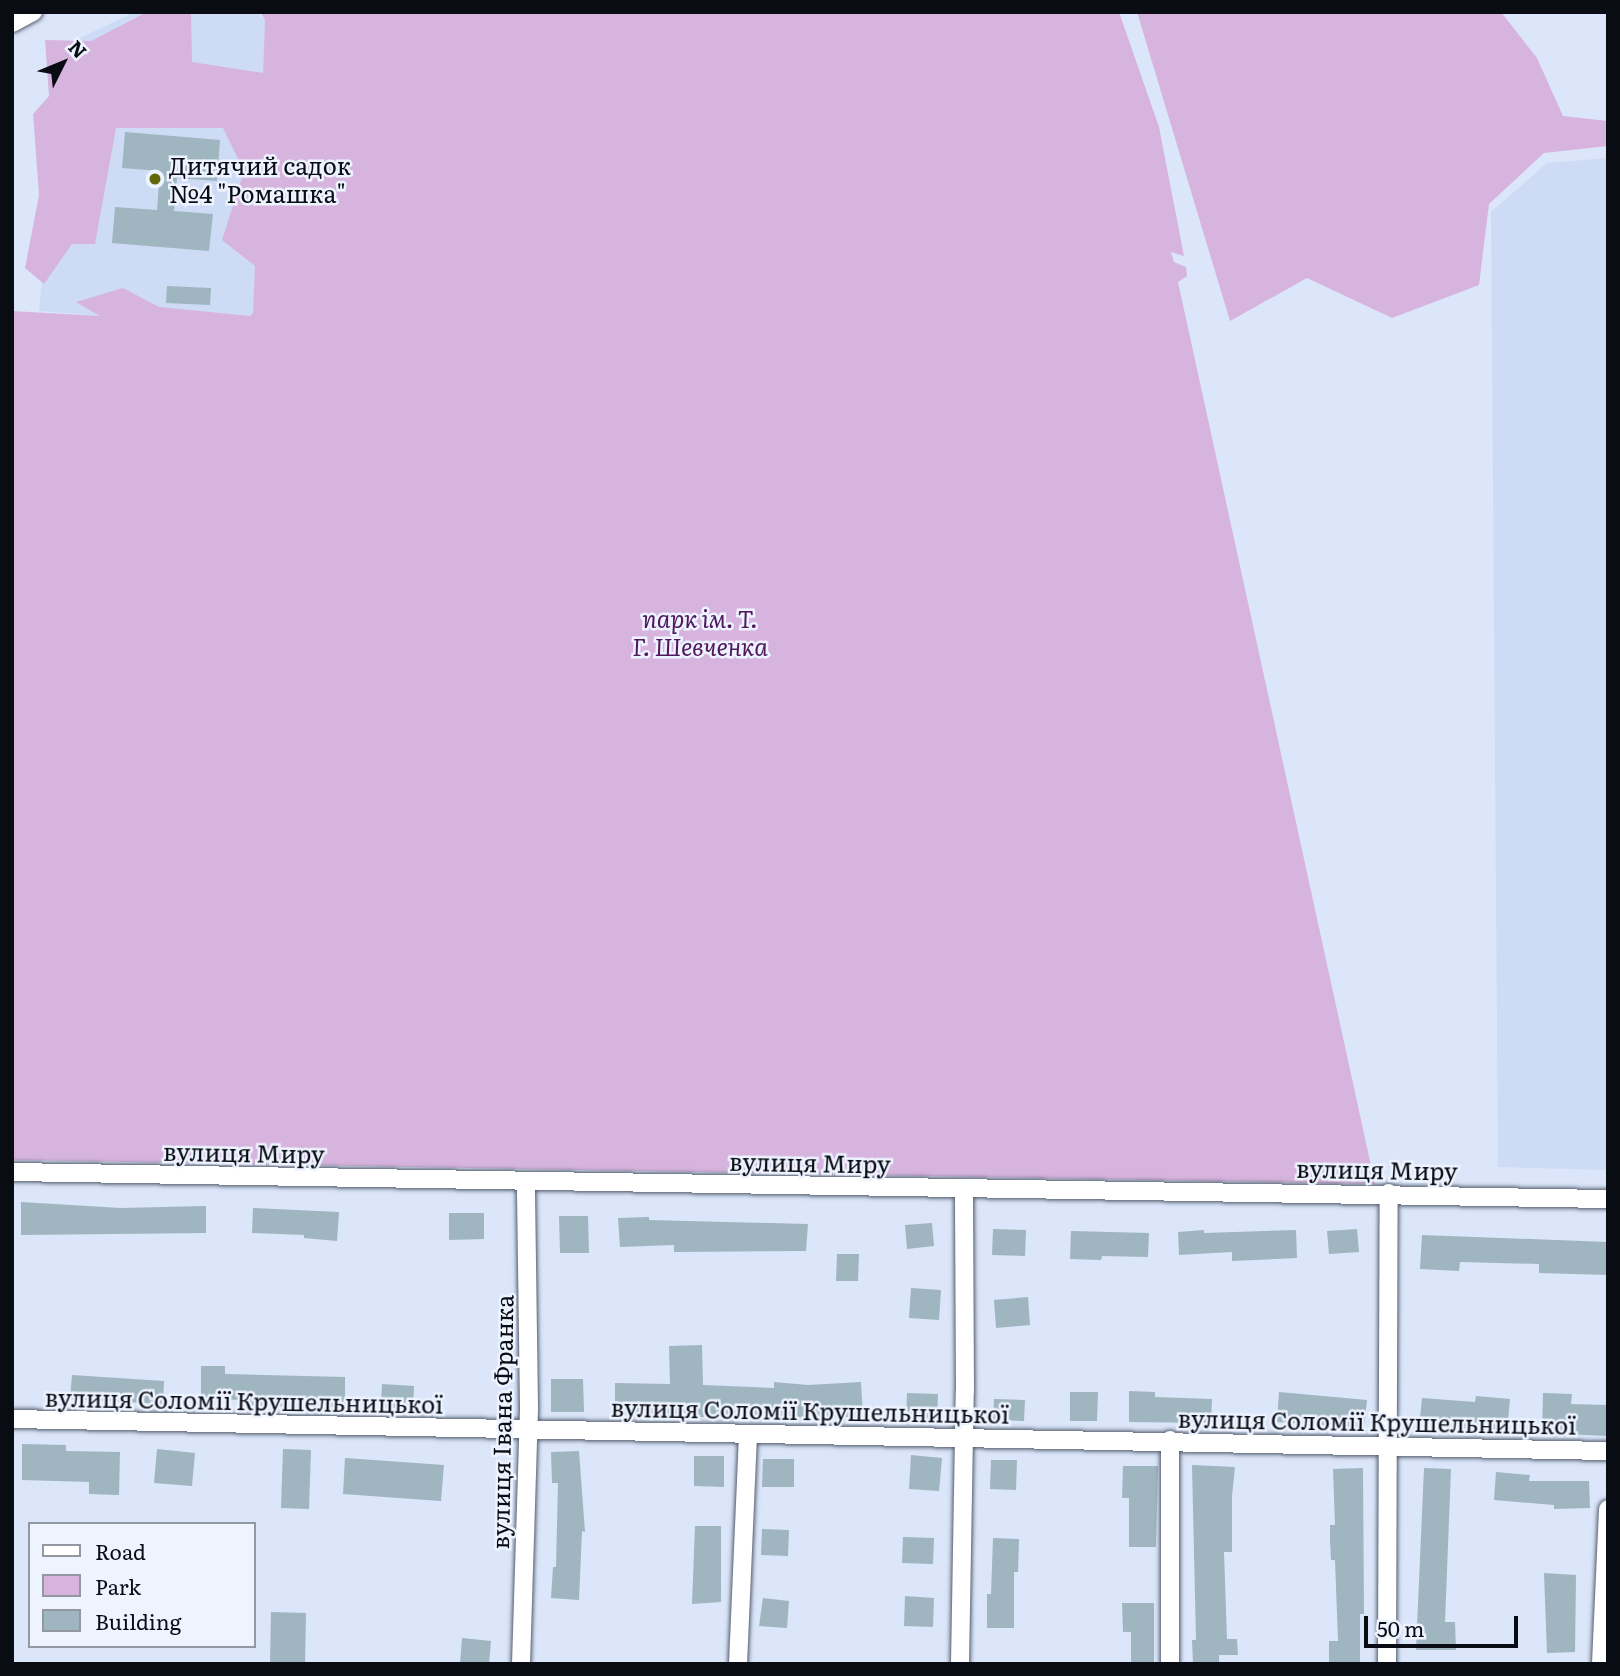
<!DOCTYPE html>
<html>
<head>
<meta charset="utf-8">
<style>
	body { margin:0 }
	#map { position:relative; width:1620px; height:1676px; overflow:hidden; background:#dbe6fa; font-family:Literata,serif }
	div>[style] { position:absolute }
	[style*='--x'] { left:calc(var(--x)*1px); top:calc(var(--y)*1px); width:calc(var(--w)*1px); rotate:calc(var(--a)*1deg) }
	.built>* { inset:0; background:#cddbf5 }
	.green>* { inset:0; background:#d7b4de }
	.building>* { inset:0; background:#9fb5c0 }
	.roads { filter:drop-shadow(0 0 2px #545d6d) drop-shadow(0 0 2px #545d6d) }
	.street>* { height:18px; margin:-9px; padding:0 9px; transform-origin:9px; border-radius:9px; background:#fff }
	.dots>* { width:19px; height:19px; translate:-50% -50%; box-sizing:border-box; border:4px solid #edf3ff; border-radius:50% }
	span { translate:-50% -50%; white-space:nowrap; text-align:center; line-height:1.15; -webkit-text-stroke:5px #edf3ff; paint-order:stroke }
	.poi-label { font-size:24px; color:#090c12 }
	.left { translate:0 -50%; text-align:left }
	.park-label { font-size:24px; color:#51185d; font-style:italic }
	.street-label { font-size:24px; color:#090c12 }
	.frame { position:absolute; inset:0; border:14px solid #090c12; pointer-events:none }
	.legend { position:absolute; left:28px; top:1522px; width:228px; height:126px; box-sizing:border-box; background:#edf3ff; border:2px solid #9297a0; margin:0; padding:9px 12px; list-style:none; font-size:21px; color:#090c12 }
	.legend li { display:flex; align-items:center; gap:14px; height:35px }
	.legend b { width:35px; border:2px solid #9297a0 }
	.north { position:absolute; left:28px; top:28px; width:70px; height:70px; -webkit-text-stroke:5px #edf3ff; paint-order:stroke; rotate:47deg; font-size:19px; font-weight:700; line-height:28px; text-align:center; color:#090c12 }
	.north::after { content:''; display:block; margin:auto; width:24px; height:32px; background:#090c12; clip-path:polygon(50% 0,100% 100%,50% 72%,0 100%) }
	.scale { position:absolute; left:1364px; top:1616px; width:154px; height:32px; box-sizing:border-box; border:4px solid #090c12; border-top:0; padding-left:9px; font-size:21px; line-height:24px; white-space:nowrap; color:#090c12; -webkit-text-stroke:5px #edf3ff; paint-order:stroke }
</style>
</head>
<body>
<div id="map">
	<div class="built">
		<i style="clip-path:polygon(134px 12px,257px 12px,265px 20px,253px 328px,39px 311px,64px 46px)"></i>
		<i style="clip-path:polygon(1608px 158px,1608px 1170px,1498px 1167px,1491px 212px,1547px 163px)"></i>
	</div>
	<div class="green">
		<i style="clip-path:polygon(147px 12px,191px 12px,192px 62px,263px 73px,265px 20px,260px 12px,1119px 12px,1159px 127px,1184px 256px,1171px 252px,1174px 262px,1186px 267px,1187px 276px,1178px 282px,1375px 1184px,12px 1160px,12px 311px,100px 316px,76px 302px,123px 288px,159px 307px,250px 316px,253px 313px,255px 266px,222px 240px,244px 171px,223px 128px,116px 128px,95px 244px,72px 244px,44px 284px,25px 268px,39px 195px,33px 114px,49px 96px,45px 40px,91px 41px)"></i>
		<i style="clip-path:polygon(1137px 12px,1501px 12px,1537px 58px,1563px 116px,1608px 121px,1608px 146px,1544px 153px,1489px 204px,1479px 285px,1392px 318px,1307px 278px,1230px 321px)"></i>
	</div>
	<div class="building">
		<i style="clip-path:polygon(125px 132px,220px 140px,217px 181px,177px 178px,174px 211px,213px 214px,209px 251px,112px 243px,115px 207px,157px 210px,160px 171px,122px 168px)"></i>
		<i style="clip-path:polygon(167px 286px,211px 288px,210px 305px,166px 303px)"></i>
		<i style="clip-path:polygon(21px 1202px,121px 1208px,206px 1206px,206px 1233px,21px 1235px)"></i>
		<i style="clip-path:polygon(253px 1208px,339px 1212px,337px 1241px,304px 1238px,304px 1235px,252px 1233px)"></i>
		<i style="clip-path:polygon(449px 1213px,484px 1213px,484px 1239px,449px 1240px)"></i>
		<i style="clip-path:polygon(559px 1216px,588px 1216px,589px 1253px,560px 1253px)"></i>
		<i style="clip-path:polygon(649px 1217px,649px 1220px,808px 1224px,806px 1251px,674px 1252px,674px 1245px,620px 1247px,618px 1218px)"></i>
		<i style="clip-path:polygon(932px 1223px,934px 1246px,907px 1249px,905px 1225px)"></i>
		<i style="clip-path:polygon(993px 1229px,1026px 1230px,1025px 1256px,992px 1255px)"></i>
		<i style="clip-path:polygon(1357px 1229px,1359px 1252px,1329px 1254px,1327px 1231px)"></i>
		<i style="clip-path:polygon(1204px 1230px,1204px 1233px,1296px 1230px,1297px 1258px,1232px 1261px,1232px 1252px,1179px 1255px,1178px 1232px)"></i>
		<i style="clip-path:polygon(1071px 1231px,1149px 1233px,1148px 1257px,1102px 1256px,1101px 1260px,1070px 1259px)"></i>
		<i style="clip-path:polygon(1422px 1235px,1608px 1242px,1608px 1275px,1539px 1273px,1539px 1264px,1460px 1262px,1459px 1271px,1420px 1269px)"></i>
		<i style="clip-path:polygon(837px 1254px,859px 1254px,858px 1281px,836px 1281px)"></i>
		<i style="clip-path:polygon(911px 1288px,941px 1290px,939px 1320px,909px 1318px)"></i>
		<i style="clip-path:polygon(1028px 1297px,1030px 1325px,996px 1328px,994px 1300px)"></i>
		<i style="clip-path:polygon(702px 1345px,703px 1385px,774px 1388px,774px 1382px,808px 1385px,861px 1382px,863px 1417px,774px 1418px,774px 1416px,704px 1414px,704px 1417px,671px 1417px,671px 1415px,615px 1414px,615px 1383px,670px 1384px,669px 1346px)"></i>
		<i style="clip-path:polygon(201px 1366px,225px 1366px,225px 1374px,345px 1377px,345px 1407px,246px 1406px,246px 1400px,201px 1399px)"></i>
		<i style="clip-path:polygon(72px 1375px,164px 1381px,163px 1404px,70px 1399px)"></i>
		<i style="clip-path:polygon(551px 1379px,583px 1379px,584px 1412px,551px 1412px)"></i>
		<i style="clip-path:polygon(382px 1384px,414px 1386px,413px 1409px,381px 1407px)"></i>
		<i style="clip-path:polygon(1129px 1391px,1155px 1392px,1155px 1397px,1212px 1399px,1211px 1423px,1129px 1422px)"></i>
		<i style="clip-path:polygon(1070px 1392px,1098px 1392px,1097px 1421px,1070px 1421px)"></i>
		<i style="clip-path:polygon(1279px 1392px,1367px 1400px,1364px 1428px,1277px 1422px)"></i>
		<i style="clip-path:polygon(907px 1393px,938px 1394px,937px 1422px,906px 1421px)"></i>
		<i style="clip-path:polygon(1543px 1393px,1572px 1394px,1571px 1404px,1608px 1405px,1608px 1436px,1542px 1433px)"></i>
		<i style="clip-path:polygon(1476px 1396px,1510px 1399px,1507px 1432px,1448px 1427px,1447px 1431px,1419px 1429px,1422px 1398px,1475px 1402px)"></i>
		<i style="clip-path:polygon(994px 1399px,1025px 1400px,1024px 1421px,993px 1420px)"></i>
		<i style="clip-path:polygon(22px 1444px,66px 1445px,66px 1451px,120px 1452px,119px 1495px,89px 1494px,89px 1482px,22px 1480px)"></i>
		<i style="clip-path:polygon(157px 1449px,195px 1453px,192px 1486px,154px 1483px)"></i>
		<i style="clip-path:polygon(283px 1449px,311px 1450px,309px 1509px,281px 1508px)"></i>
		<i style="clip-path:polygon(579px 1451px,585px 1532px,582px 1531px,579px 1600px,551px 1598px,553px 1567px,556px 1567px,558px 1483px,552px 1483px,551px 1452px)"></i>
		<i style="clip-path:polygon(911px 1455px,942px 1458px,939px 1491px,909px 1489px)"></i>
		<i style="clip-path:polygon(694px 1456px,724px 1456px,724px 1487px,694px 1486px)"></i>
		<i style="clip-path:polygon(345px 1458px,444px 1465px,441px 1501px,343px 1494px)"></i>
		<i style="clip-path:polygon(763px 1459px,794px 1459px,794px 1487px,762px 1487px)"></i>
		<i style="clip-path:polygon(991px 1460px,1017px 1460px,1016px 1490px,990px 1489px)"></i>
		<i style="clip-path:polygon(1192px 1465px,1235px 1467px,1232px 1496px,1232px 1552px,1224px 1552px,1227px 1639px,1237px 1639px,1238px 1655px,1219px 1655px,1219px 1664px,1193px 1664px,1192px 1640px,1196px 1640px)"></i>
		<i style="clip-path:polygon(1123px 1466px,1158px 1466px,1156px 1547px,1129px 1547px,1129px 1498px,1122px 1498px)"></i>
		<i style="clip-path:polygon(1363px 1468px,1364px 1614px,1360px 1614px,1360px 1664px,1329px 1664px,1329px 1641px,1338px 1641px,1335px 1560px,1331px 1560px,1330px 1539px,1330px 1525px,1335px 1525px,1333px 1469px)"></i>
		<i style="clip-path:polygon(1424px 1468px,1451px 1469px,1445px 1622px,1455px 1622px,1456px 1650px,1416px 1650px)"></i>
		<i style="clip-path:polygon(1496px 1472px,1530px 1475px,1529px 1481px,1589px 1481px,1590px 1508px,1554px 1509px,1554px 1505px,1494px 1500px)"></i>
		<i style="clip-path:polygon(695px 1526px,721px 1526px,721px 1602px,692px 1604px)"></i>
		<i style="clip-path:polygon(762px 1529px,789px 1530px,788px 1556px,761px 1555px)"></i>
		<i style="clip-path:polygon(903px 1537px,934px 1538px,933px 1564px,902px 1563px)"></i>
		<i style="clip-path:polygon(993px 1538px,1019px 1539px,1018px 1572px,1014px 1572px,1014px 1628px,987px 1628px,987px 1594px,991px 1594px)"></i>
		<i style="clip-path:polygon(1544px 1573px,1576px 1575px,1575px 1652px,1547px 1653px)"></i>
		<i style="clip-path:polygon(905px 1596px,934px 1598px,933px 1627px,904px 1626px)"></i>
		<i style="clip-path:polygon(763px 1598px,789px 1601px,787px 1628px,759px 1626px)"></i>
		<i style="clip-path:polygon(1122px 1603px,1154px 1603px,1154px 1664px,1131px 1664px,1131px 1632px,1123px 1632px)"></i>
		<i style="clip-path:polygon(271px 1612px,306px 1613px,305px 1664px,270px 1664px)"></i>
		<i style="clip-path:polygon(462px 1638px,491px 1641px,489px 1664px,460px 1664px)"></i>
	</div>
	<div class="roads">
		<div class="street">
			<i style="--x:12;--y:23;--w:24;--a:-28"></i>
			<i style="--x:12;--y:1172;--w:1596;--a:0.97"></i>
			<i style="--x:12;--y:1419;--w:1596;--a:1.15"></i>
			<i style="--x:1170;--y:1440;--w:224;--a:90"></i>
			<i style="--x:521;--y:1664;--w:257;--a:-88.2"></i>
			<i style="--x:529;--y:1407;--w:225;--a:-90.8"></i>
			<i style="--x:738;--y:1664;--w:230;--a:-87.5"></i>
			<i style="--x:960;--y:1664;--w:273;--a:-89"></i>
			<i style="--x:965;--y:1391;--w:202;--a:-90.3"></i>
			<i style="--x:1387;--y:1664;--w:471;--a:-89.8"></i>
			<i style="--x:1601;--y:1664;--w:155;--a:-87.4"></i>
		</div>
	</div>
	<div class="dots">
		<i style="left:155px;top:179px;background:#606809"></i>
	</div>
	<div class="poi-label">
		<span class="left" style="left:169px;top:179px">Дитячий садок<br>№4 "Ромашка"</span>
	</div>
	<div class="park-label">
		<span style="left:700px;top:632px">парк ім. Т.<br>Г. Шевченка</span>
	</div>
	<div class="street-label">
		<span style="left:244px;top:1152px;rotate:1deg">вулиця Миру</span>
		<span style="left:810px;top:1162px;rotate:1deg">вулиця Миру</span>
		<span style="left:1377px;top:1169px;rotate:1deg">вулиця Миру</span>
		<span style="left:244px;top:1400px;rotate:1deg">вулиця Соломії Крушельницької</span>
		<span style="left:810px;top:1410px;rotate:1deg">вулиця Соломії Крушельницької</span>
		<span style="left:1377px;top:1421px;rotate:1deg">вулиця Соломії Крушельницької</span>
		<span style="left:501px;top:1422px;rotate:-89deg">вулиця Івана Франка</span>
	</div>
	<div class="frame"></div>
	<ul class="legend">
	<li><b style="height:9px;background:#fff"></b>Road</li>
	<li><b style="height:19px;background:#d7b4de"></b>Park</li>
	<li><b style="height:19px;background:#9fb5c0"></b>Building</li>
	</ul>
	<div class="north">N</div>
	<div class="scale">50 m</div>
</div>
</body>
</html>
